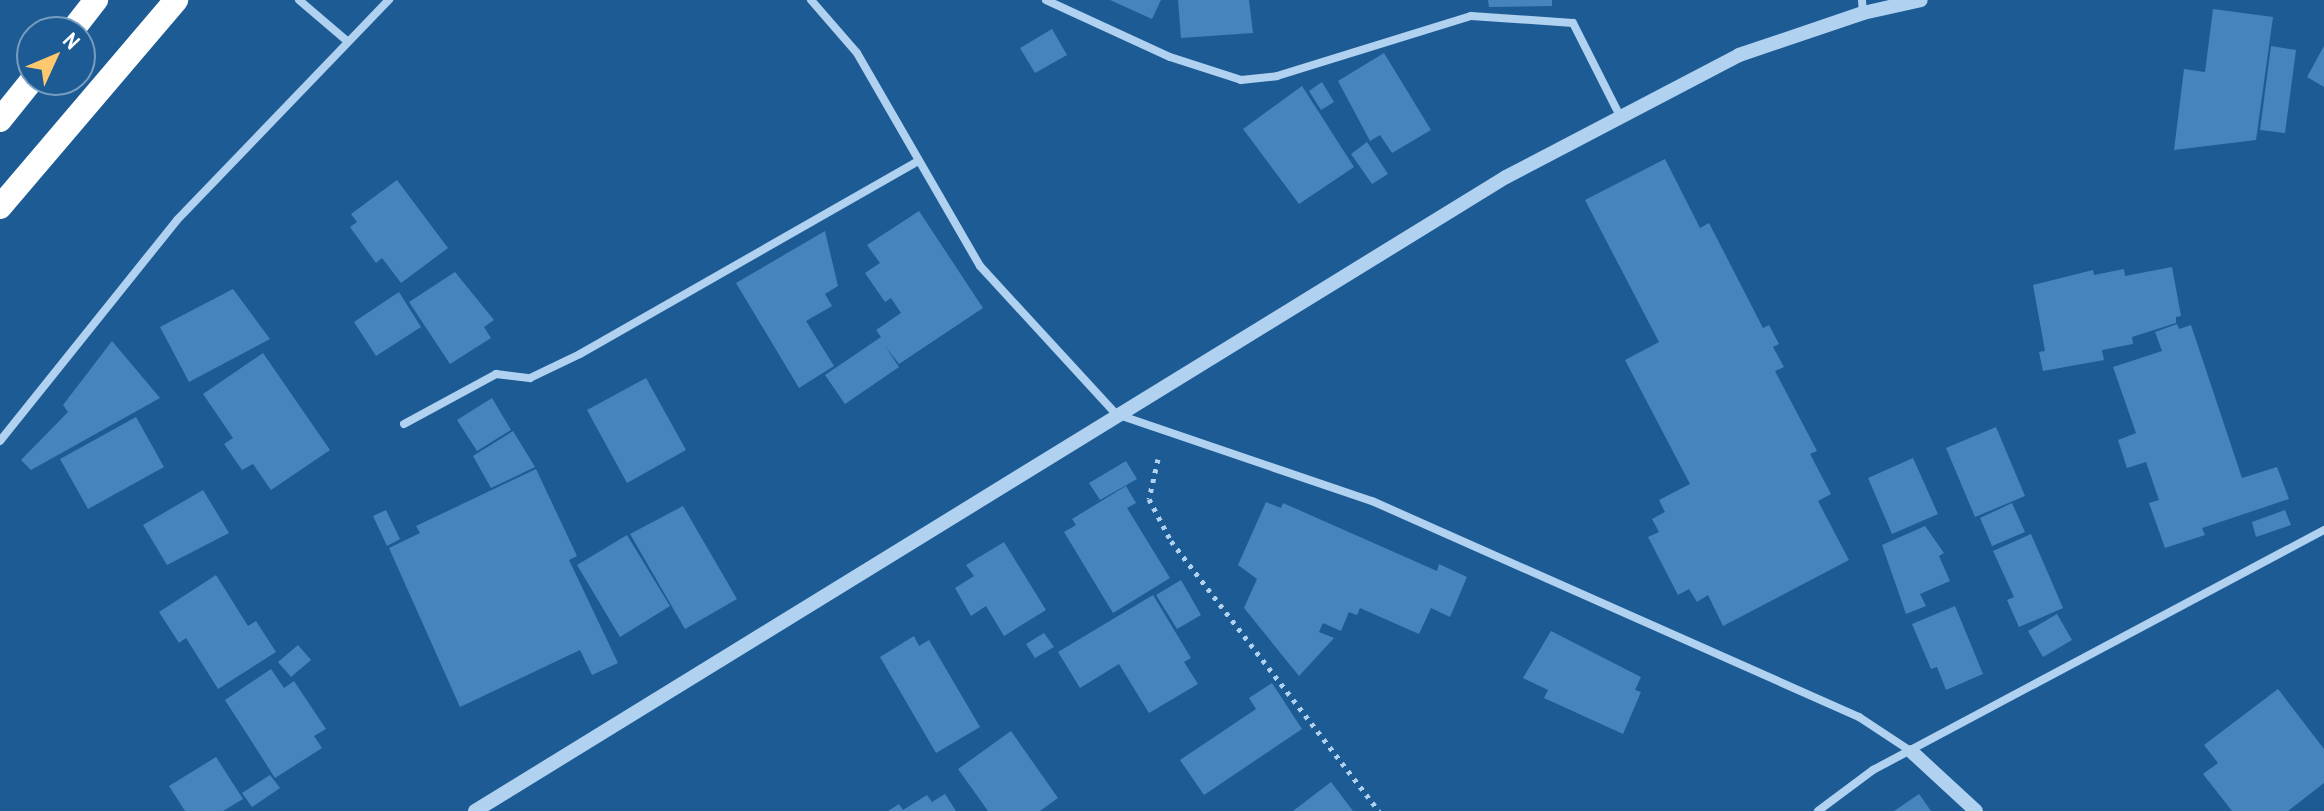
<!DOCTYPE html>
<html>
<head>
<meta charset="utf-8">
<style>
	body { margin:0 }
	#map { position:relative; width:2324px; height:811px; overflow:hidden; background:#1d5b95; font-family:"Archivo Narrow",sans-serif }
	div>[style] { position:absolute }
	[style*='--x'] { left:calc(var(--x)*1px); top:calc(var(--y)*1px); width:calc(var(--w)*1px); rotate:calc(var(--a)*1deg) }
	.building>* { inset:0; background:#4584bc }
	.path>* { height:5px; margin-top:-2.5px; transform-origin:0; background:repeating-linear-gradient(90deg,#b0d1ef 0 4px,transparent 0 10px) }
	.minor>* { height:8px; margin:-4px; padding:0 4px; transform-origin:4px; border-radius:4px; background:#b0d1ef }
	.tertiary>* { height:14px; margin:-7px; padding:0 7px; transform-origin:7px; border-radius:7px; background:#b0d1ef }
	.motorway>* { height:24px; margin:-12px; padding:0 12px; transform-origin:12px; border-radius:12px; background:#fff }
	span { translate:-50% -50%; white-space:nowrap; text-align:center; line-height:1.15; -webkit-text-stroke:8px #1d5b95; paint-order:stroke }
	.north { position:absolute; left:16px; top:16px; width:80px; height:80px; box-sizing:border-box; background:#1d5b95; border:2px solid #779dbf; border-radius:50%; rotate:46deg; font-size:22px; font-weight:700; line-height:32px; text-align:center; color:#fff }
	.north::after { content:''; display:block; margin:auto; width:28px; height:36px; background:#fec96e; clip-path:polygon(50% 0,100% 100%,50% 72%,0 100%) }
</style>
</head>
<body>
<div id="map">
	<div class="building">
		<i style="clip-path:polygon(1110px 0,1161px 0,1152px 19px)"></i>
		<i style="clip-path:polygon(1178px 0,1249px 0,1253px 33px,1181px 38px)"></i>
		<i style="clip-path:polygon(1488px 0,1552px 0,1552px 6px,1489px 7px)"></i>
		<i style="clip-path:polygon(2213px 9px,2273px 17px,2256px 140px,2174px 150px,2184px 69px,2205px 72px)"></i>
		<i style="clip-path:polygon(1052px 29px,1067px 55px,1035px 73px,1020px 48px)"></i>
		<i style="clip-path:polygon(2271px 46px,2296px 50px,2285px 133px,2260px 130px)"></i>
		<i style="clip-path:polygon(2324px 46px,2324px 87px,2307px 77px)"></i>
		<i style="clip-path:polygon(1384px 53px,1431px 130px,1392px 153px,1380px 135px,1370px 141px,1338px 81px)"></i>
		<i style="clip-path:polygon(1322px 82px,1334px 102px,1321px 110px,1309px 91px)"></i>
		<i style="clip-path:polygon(1302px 86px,1354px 167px,1299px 204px,1243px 129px)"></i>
		<i style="clip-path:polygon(1367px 142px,1388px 174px,1372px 184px,1351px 154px)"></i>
		<i style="clip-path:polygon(1665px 159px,1700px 228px,1709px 223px,1763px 328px,1769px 325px,1779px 344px,1773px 347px,1784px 367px,1775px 371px,1817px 451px,1810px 454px,1831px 494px,1818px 501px,1849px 560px,1723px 626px,1708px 595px,1697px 602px,1689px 589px,1678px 595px,1648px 537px,1659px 532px,1652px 519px,1665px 512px,1659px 500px,1690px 484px,1625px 360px,1659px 342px,1585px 200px)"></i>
		<i style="clip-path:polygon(397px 180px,448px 248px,401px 283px,382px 258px,376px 263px,350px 227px,357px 222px,351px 214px)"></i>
		<i style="clip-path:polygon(919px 211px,983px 308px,899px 364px,885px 346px,899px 367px,845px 404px,825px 375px,881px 337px,876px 330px,901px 313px,891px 298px,885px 302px,865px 273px,880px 263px,867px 245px)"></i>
		<i style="clip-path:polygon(825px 231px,838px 286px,825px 294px,832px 306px,806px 321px,834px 366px,799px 388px,736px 283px)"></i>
		<i style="clip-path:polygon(2172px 267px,2181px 316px,2176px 317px,2176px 323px,2132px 337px,2133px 344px,2102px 350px,2104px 360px,2043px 371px,2039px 352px,2045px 351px,2033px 285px,2093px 270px,2094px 275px,2124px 269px,2125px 276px)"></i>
		<i style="clip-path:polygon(455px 272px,494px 320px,484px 327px,491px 338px,450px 364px,409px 302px)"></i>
		<i style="clip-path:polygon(233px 289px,270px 339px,189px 382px,160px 327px)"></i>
		<i style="clip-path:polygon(399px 292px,421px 327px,376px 356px,354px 322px)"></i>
		<i style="clip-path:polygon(2177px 324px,2179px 329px,2191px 325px,2242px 478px,2277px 467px,2289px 499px,2202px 528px,2205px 535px,2165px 548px,2149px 503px,2159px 500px,2146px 462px,2127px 468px,2118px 440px,2136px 433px,2113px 367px,2162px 351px,2155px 332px)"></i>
		<i style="clip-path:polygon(112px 341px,160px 398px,31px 470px,21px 460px,68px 412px,63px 405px)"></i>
		<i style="clip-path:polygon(263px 353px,330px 450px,271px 490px,253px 464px,242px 470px,224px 444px,233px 438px,203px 394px)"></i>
		<i style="clip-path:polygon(646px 378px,686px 450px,627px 483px,587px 410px)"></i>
		<i style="clip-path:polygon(492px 398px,511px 430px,477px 451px,457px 420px)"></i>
		<i style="clip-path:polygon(136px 417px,164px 467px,88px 509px,60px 459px)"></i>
		<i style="clip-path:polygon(1996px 427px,2025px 496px,1975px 517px,1946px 448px)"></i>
		<i style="clip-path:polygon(513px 431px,535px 467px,491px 488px,473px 456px)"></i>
		<i style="clip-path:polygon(1913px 458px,1938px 514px,1892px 534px,1868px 478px)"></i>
		<i style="clip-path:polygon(1126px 461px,1137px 479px,1100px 500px,1089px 483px)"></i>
		<i style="clip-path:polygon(536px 469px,577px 556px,569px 560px,618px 663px,592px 675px,580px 650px,460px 707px,389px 548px,420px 533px,416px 526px)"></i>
		<i style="clip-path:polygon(1126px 486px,1136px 503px,1127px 508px,1170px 578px,1113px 613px,1064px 532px,1076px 525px,1072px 519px)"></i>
		<i style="clip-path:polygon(203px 490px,229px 533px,167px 565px,143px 525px)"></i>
		<i style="clip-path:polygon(1266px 502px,1281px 508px,1283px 503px,1437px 571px,1439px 564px,1467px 577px,1450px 617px,1431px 608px,1419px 634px,1360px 608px,1357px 615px,1349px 612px,1341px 631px,1323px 623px,1319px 632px,1334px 638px,1299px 676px,1244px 608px,1257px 579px,1238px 565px)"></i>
		<i style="clip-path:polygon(2012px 503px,2025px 532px,1992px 546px,1980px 518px)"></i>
		<i style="clip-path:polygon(683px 506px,737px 599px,685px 629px,630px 534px)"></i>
		<i style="clip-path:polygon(386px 510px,400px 539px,387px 546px,373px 516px)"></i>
		<i style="clip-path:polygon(2285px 510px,2291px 525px,2256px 537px,2252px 522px)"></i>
		<i style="clip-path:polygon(1925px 526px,1944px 553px,1939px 556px,1950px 581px,1920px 594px,1926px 606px,1906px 614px,1882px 545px)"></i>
		<i style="clip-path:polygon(2031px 534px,2063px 608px,2019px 627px,2007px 600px,2014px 597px,1993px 551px)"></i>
		<i style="clip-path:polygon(627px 535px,670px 606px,620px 637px,577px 565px)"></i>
		<i style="clip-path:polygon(1004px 542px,1046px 610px,1004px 636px,986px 606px,971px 616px,955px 588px,974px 576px,966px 565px)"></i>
		<i style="clip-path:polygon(216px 575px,248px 626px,256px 621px,276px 652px,218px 689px,186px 638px,179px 643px,159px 612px)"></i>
		<i style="clip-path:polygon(1181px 580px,1201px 615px,1177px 629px,1156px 595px)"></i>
		<i style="clip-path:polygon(1153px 595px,1191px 658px,1184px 662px,1198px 684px,1149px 713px,1119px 664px,1080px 688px,1058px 652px)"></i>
		<i style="clip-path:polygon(1955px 606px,1983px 674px,1946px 690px,1937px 667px,1931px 669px,1912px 624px)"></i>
		<i style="clip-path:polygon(2057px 614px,2072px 640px,2043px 657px,2028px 631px)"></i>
		<i style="clip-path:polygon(1551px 631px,1641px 677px,1635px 690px,1641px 692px,1623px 734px,1544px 698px,1548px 690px,1523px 678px)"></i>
		<i style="clip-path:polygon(1044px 633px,1054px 647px,1035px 658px,1026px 644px)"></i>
		<i style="clip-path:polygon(914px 636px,919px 646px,929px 640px,980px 727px,936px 753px,880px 657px)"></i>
		<i style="clip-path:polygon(298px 645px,311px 660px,291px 677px,278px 662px)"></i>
		<i style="clip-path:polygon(271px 669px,284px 688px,294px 681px,326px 729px,314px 736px,322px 748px,275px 778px,225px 700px)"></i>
		<i style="clip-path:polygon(1272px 683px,1302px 729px,1204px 795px,1180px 760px,1256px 709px,1249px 698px)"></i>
		<i style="clip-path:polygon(2278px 689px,2324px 749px,2324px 783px,2288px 811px,2232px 811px,2203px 774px,2218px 763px,2204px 745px)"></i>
		<i style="clip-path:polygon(1011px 731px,1058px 798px,1040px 811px,988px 811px,958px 769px)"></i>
		<i style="clip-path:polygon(216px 757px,243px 799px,223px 811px,185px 811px,169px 786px)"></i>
		<i style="clip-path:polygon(270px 775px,280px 788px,252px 807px,242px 793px)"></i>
		<i style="clip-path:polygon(1331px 782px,1353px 811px,1293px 811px)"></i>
		<i style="clip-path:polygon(945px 794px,956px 811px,888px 811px,899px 804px,903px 810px,927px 795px,932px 802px)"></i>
		<i style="clip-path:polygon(1919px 794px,1931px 811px,1894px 811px)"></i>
	</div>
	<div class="path">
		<i style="--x:1158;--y:459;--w:41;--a:102.7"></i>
		<i style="--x:1149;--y:499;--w:47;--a:62.4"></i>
		<i style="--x:1171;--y:541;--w:341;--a:52.4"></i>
	</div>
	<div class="minor">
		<i style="--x:299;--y:0;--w:62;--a:40.4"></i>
		<i style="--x:811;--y:0;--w:70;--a:49"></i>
		<i style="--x:857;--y:53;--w:246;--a:60"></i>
		<i style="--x:980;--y:266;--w:201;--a:47.4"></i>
		<i style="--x:1116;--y:414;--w:270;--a:18.8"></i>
		<i style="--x:1372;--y:501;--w:533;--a:23.92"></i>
		<i style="--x:1859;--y:717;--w:64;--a:33.4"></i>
		<i style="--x:1046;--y:0;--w:136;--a:24.7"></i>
		<i style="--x:1170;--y:57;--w:75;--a:17.9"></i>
		<i style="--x:1241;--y:80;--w:36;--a:-6"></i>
		<i style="--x:1277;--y:76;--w:203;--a:-17.2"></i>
		<i style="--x:1471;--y:16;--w:102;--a:3.9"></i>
		<i style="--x:1573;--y:23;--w:102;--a:63.2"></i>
		<i style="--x:1862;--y:0;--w:13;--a:86"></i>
		<i style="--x:404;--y:424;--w:105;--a:-28.5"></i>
		<i style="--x:496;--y:374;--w:34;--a:7"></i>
		<i style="--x:530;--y:378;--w:55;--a:-25.6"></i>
		<i style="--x:580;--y:354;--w:387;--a:-29.7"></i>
		<i style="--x:0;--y:441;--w:283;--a:-51.3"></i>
		<i style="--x:177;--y:220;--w:306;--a:-46.1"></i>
		<i style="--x:1818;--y:811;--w:69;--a:-36.7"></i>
		<i style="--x:1873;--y:770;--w:511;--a:-28.02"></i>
	</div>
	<div class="tertiary">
		<i style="--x:1912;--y:752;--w:87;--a:42.7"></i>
		<i style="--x:475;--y:811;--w:1210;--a:-31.59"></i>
		<i style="--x:1506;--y:177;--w:263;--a:-27.6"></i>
		<i style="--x:1739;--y:55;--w:131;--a:-18.7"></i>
		<i style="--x:1863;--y:13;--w:59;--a:-12.6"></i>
	</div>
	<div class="motorway">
		<i style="--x:71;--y:32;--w:41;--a:-52"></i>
		<i style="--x:0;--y:120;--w:51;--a:-51.3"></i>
		<i style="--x:0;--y:207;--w:272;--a:-49.6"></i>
	</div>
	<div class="north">N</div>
</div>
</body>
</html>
